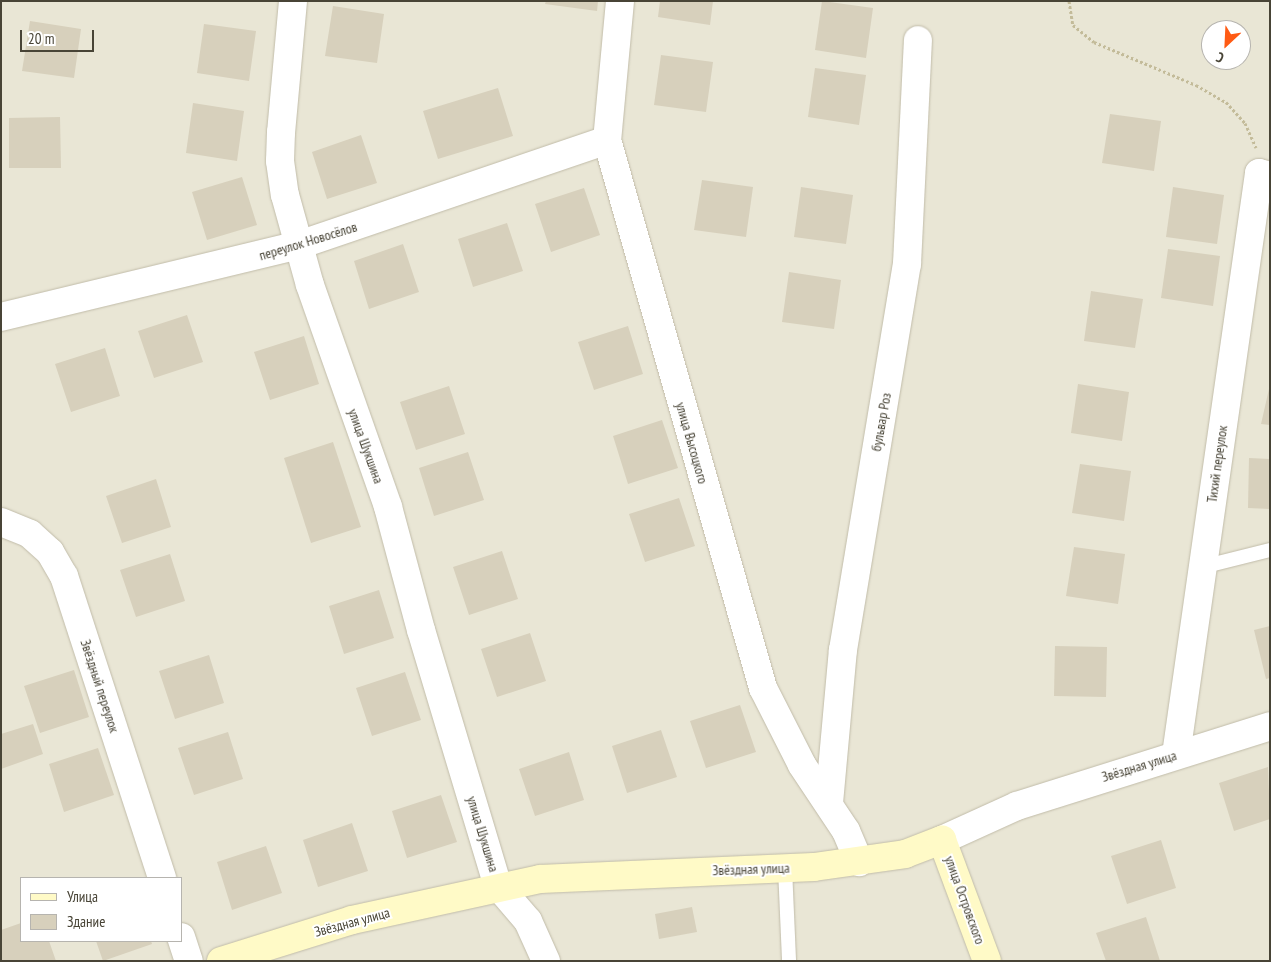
<!DOCTYPE html>
<html>
<head>
<meta charset="utf-8">
<style>
	body { margin:0 }
	#map { position:relative; width:1271px; height:962px; overflow:hidden; background:#f5f3e7; font-family:"PT Sans Narrow",sans-serif }
	div>[style] { position:absolute }
	[style*='--x'] { left:calc(var(--x)*1px); top:calc(var(--y)*1px); width:calc(var(--w)*1px); rotate:calc(var(--a)*1deg) }
	.residential>* { inset:0; background:#e9e6d5 }
	.building>* { inset:0; background:#d7d0bc }
	.path>* { height:3px; margin-top:-1.5px; transform-origin:0; background:repeating-linear-gradient(90deg,#c3bb99 0 2.5px,transparent 0 5px) }
	.roads { filter:drop-shadow(0 0 1px #c1bca9) drop-shadow(0 0 1px #c1bca9) }
	.lane>* { height:14px; margin:-7px; padding:0 7px; transform-origin:7px; border-radius:7px; background:#fff }
	.street>* { height:28px; margin:-14px; padding:0 14px; transform-origin:14px; border-radius:14px; background:#fff }
	.secondary>* { height:28px; margin:-14px; padding:0 14px; transform-origin:14px; border-radius:14px; background:#fffac7 }
	span { translate:-50% -50%; white-space:nowrap; text-align:center; line-height:1.15; -webkit-text-stroke:4px #fff; paint-order:stroke }
	.street-label { font-size:14px; color:#484436 }
	.frame { position:absolute; inset:0; border:2px solid #484436; pointer-events:none }
	.legend { position:absolute; left:20px; top:877px; width:162px; height:65px; box-sizing:border-box; background:#fff; border:1px solid #b6b4af; margin:0; padding:6px 9px; list-style:none; font-size:15px; color:#484436 }
	.legend li { display:flex; align-items:center; gap:10px; height:25px }
	.legend b { width:25px; border:1px solid #b6b4af }
	.north { position:absolute; left:1201px; top:20px; width:50px; height:50px; box-sizing:border-box; background:#fff; border:1px solid #b6b4af; border-radius:50%; rotate:205deg; font-size:14px; font-weight:700; line-height:20px; text-align:center; color:#484436 }
	.north::after { content:''; display:block; margin:auto; width:18px; height:22px; background:#ff5b14; clip-path:polygon(50% 0,100% 100%,50% 72%,0 100%) }
	.scale { position:absolute; left:20px; top:30px; width:74px; height:22px; box-sizing:border-box; border:2px solid #484436; border-top:0; padding-left:6px; font-size:15px; line-height:18px; white-space:nowrap; color:#484436; -webkit-text-stroke:4px #fff; paint-order:stroke }
</style>
</head>
<body>
<div id="map">
	<div class="residential">
		<i style="clip-path:polygon(evenodd,1px 1px,1270px 1px,1270px 961px,1px 961px,1px 1px,1211px 30px,1241px 30px,1241px 60px,1211px 60px,1211px 30px,1px 1px,21px 878px,181px 878px,181px 941px,21px 941px,21px 878px)"></i>
	</div>
	<div class="building">
		<i style="clip-path:polygon(546px 1px,598px 1px,597px 11px,545px 4px)"></i>
		<i style="clip-path:polygon(660px 1px,713px 1px,710px 25px,658px 17px)"></i>
		<i style="clip-path:polygon(822px 1px,873px 8px,866px 58px,815px 50px)"></i>
		<i style="clip-path:polygon(333px 6px,384px 14px,377px 63px,325px 56px)"></i>
		<i style="clip-path:polygon(30px 21px,81px 29px,74px 78px,22px 71px)"></i>
		<i style="clip-path:polygon(204px 24px,256px 31px,249px 81px,197px 73px)"></i>
		<i style="clip-path:polygon(661px 55px,713px 62px,706px 112px,654px 105px)"></i>
		<i style="clip-path:polygon(815px 68px,866px 75px,859px 125px,808px 117px)"></i>
		<i style="clip-path:polygon(498px 88px,513px 136px,438px 159px,423px 111px)"></i>
		<i style="clip-path:polygon(193px 103px,244px 111px,237px 161px,186px 153px)"></i>
		<i style="clip-path:polygon(1110px 114px,1161px 121px,1154px 171px,1102px 163px)"></i>
		<i style="clip-path:polygon(60px 117px,61px 168px,9px 168px,9px 118px)"></i>
		<i style="clip-path:polygon(361px 135px,377px 183px,327px 199px,312px 152px)"></i>
		<i style="clip-path:polygon(242px 177px,257px 225px,207px 240px,192px 192px)"></i>
		<i style="clip-path:polygon(702px 180px,753px 187px,746px 237px,694px 230px)"></i>
		<i style="clip-path:polygon(801px 187px,853px 195px,846px 244px,794px 237px)"></i>
		<i style="clip-path:polygon(1173px 187px,1224px 195px,1217px 244px,1166px 237px)"></i>
		<i style="clip-path:polygon(584px 188px,600px 235px,551px 252px,535px 204px)"></i>
		<i style="clip-path:polygon(507px 223px,523px 271px,473px 287px,458px 239px)"></i>
		<i style="clip-path:polygon(403px 244px,419px 292px,369px 309px,354px 261px)"></i>
		<i style="clip-path:polygon(1168px 249px,1220px 256px,1213px 306px,1161px 298px)"></i>
		<i style="clip-path:polygon(789px 272px,841px 280px,834px 329px,782px 322px)"></i>
		<i style="clip-path:polygon(1091px 291px,1143px 299px,1135px 348px,1084px 341px)"></i>
		<i style="clip-path:polygon(187px 315px,203px 362px,154px 378px,138px 331px)"></i>
		<i style="clip-path:polygon(628px 326px,643px 374px,594px 390px,578px 342px)"></i>
		<i style="clip-path:polygon(304px 336px,319px 384px,270px 400px,254px 352px)"></i>
		<i style="clip-path:polygon(105px 348px,120px 396px,71px 412px,55px 364px)"></i>
		<i style="clip-path:polygon(1078px 384px,1129px 392px,1122px 441px,1071px 433px)"></i>
		<i style="clip-path:polygon(449px 386px,465px 434px,416px 450px,400px 402px)"></i>
		<i style="clip-path:polygon(1269px 389px,1270px 389px,1270px 425px,1261px 424px)"></i>
		<i style="clip-path:polygon(662px 420px,678px 468px,628px 484px,613px 436px)"></i>
		<i style="clip-path:polygon(333px 442px,361px 527px,311px 543px,284px 458px)"></i>
		<i style="clip-path:polygon(468px 452px,484px 500px,434px 516px,419px 468px)"></i>
		<i style="clip-path:polygon(1249px 458px,1270px 459px,1270px 509px,1248px 508px)"></i>
		<i style="clip-path:polygon(1080px 464px,1131px 471px,1124px 521px,1072px 513px)"></i>
		<i style="clip-path:polygon(156px 479px,171px 527px,122px 543px,106px 496px)"></i>
		<i style="clip-path:polygon(679px 498px,695px 546px,645px 562px,629px 514px)"></i>
		<i style="clip-path:polygon(1074px 547px,1125px 554px,1118px 604px,1066px 596px)"></i>
		<i style="clip-path:polygon(502px 551px,518px 599px,469px 615px,453px 567px)"></i>
		<i style="clip-path:polygon(170px 554px,185px 601px,136px 617px,120px 570px)"></i>
		<i style="clip-path:polygon(379px 590px,394px 638px,344px 654px,329px 606px)"></i>
		<i style="clip-path:polygon(1270px 626px,1270px 678px,1266px 679px,1254px 630px)"></i>
		<i style="clip-path:polygon(530px 633px,546px 681px,497px 697px,481px 649px)"></i>
		<i style="clip-path:polygon(1055px 646px,1107px 647px,1106px 697px,1054px 696px)"></i>
		<i style="clip-path:polygon(209px 655px,224px 703px,175px 719px,159px 671px)"></i>
		<i style="clip-path:polygon(74px 670px,89px 717px,40px 733px,24px 686px)"></i>
		<i style="clip-path:polygon(405px 672px,421px 720px,372px 736px,356px 688px)"></i>
		<i style="clip-path:polygon(740px 705px,756px 752px,706px 768px,690px 721px)"></i>
		<i style="clip-path:polygon(33px 724px,43px 754px,1px 769px,1px 734px)"></i>
		<i style="clip-path:polygon(661px 730px,677px 777px,627px 793px,612px 746px)"></i>
		<i style="clip-path:polygon(228px 732px,243px 779px,194px 795px,178px 748px)"></i>
		<i style="clip-path:polygon(98px 748px,114px 795px,64px 812px,49px 764px)"></i>
		<i style="clip-path:polygon(569px 752px,584px 800px,535px 816px,519px 769px)"></i>
		<i style="clip-path:polygon(1268px 767px,1270px 819px,1234px 831px,1219px 783px)"></i>
		<i style="clip-path:polygon(441px 795px,457px 842px,407px 858px,392px 811px)"></i>
		<i style="clip-path:polygon(352px 823px,368px 871px,318px 887px,303px 840px)"></i>
		<i style="clip-path:polygon(1161px 840px,1176px 888px,1127px 904px,1111px 856px)"></i>
		<i style="clip-path:polygon(266px 846px,282px 893px,232px 910px,217px 862px)"></i>
		<i style="clip-path:polygon(692px 907px,697px 932px,659px 939px,655px 914px)"></i>
		<i style="clip-path:polygon(1146px 917px,1160px 961px,1106px 961px,1096px 933px)"></i>
		<i style="clip-path:polygon(21px 923px,21px 941px,49px 941px,56px 961px,1px 961px,1px 930px)"></i>
		<i style="clip-path:polygon(96px 941px,151px 941px,152px 944px,103px 961px)"></i>
	</div>
	<div class="path">
		<i style="--x:1069;--y:1;--w:24;--a:81"></i>
		<i style="--x:1073;--y:25;--w:27;--a:39"></i>
		<i style="--x:1094;--y:42;--w:111;--a:22.9"></i>
		<i style="--x:1196;--y:85;--w:34;--a:30"></i>
		<i style="--x:1226;--y:102;--w:28;--a:48"></i>
		<i style="--x:1245;--y:123;--w:27;--a:66"></i>
	</div>
	<div class="roads">
		<div class="lane">
			<i style="--x:1202;--y:567;--w:70;--a:-14"></i>
			<i style="--x:785;--y:868;--w:93;--a:87.5"></i>
		</div>
		<div class="street">
			<i style="--x:293;--y:1;--w:132;--a:95.2"></i>
			<i style="--x:281;--y:132;--w:29;--a:92"></i>
			<i style="--x:280;--y:161;--w:34;--a:82"></i>
			<i style="--x:285;--y:195;--w:93;--a:74.5"></i>
			<i style="--x:310;--y:285;--w:235;--a:70.6"></i>
			<i style="--x:388;--y:507;--w:127;--a:75"></i>
			<i style="--x:421;--y:630;--w:267;--a:73.3"></i>
			<i style="--x:498;--y:886;--w:46;--a:49.4"></i>
			<i style="--x:528;--y:921;--w:44;--a:65.8"></i>
			<i style="--x:620;--y:1;--w:140;--a:95.3"></i>
			<i style="--x:607;--y:140;--w:570;--a:74.11"></i>
			<i style="--x:763;--y:688;--w:86;--a:63.1"></i>
			<i style="--x:802;--y:765;--w:79;--a:56.3"></i>
			<i style="--x:846;--y:831;--w:34;--a:67"></i>
			<i style="--x:1;--y:317;--w:307;--a:-13.6"></i>
			<i style="--x:299;--y:245;--w:325;--a:-18.8"></i>
			<i style="--x:1;--y:522;--w:31;--a:22"></i>
			<i style="--x:30;--y:534;--w:27;--a:42"></i>
			<i style="--x:50;--y:552;--w:28;--a:60"></i>
			<i style="--x:64;--y:576;--w:318;--a:72"></i>
			<i style="--x:1176;--y:755;--w:588;--a:-81.88"></i>
			<i style="--x:1259;--y:173;--w:11;--a:15"></i>
			<i style="--x:829;--y:803;--w:154;--a:-84.8"></i>
			<i style="--x:843;--y:650;--w:391;--a:-80.6"></i>
			<i style="--x:907;--y:264;--w:224;--a:-87.2"></i>
			<i style="--x:942;--y:840;--w:82;--a:-24.4"></i>
			<i style="--x:1017;--y:806;--w:265;--a:-17.5"></i>
			<i style="--x:181;--y:937;--w:25;--a:72"></i>
		</div>
		<div class="secondary">
			<i style="--x:221;--y:961;--w:137;--a:-17.4"></i>
			<i style="--x:352;--y:920;--w:192;--a:-12.3"></i>
			<i style="--x:540;--y:879;--w:274;--a:-2.5"></i>
			<i style="--x:814;--y:867;--w:92;--a:-8.1"></i>
			<i style="--x:905;--y:854;--w:40;--a:-21"></i>
			<i style="--x:942;--y:840;--w:129;--a:69.6"></i>
		</div>
	</div>
	<div class="street-label">
		<span style="left:308px;top:241px;rotate:-17deg">переулок Новосёлов</span>
		<span style="left:881px;top:422px;rotate:-80deg">бульвар Роз</span>
		<span style="left:692px;top:443px;rotate:74deg">улица Высоцкого</span>
		<span style="left:366px;top:446px;rotate:70deg">улица Шукшина</span>
		<span style="left:1217px;top:464px;rotate:-82deg">Тихий переулок</span>
		<span style="left:100px;top:686px;rotate:72deg">Звёздный переулок</span>
		<span style="left:1139px;top:766px;rotate:-17deg">Звёздная улица</span>
		<span style="left:483px;top:834px;rotate:73deg">улица Шукшина</span>
		<span style="left:751px;top:869px;rotate:-2deg">Звёздная улица</span>
		<span style="left:965px;top:900px;rotate:70deg">улица Островского</span>
		<span style="left:352px;top:922px;rotate:-15deg">Звёздная улица</span>
	</div>
	<div class="frame"></div>
	<ul class="legend">
	<li><b style="height:6px;background:#fffac7"></b>Улица</li>
	<li><b style="height:14px;background:#d7d0bc"></b>Здание</li>
	</ul>
	<div class="north">С</div>
	<div class="scale">20 m</div>
</div>
</body>
</html>
